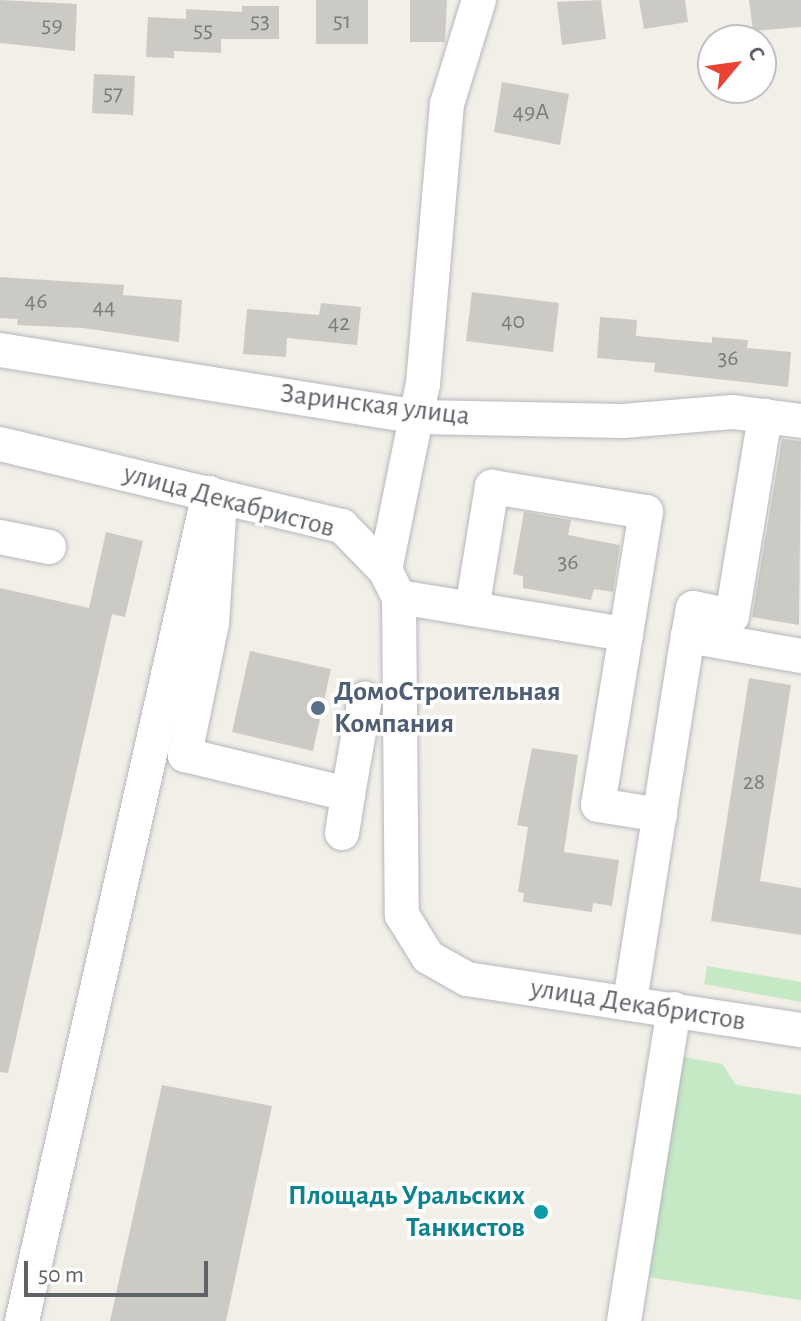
<!DOCTYPE html>
<html>
<head>
<meta charset="utf-8">
<style>
	body { margin:0 }
	#map { position:relative; width:801px; height:1321px; overflow:hidden; background:#f1efe8; font-family:"Alegreya Sans",sans-serif }
	div>[style] { position:absolute }
	[style*='--x'] { left:calc(var(--x)*1px); top:calc(var(--y)*1px); width:calc(var(--w)*1px); rotate:calc(var(--a)*1deg) }
	.green>* { inset:0; background:#c5e8c5 }
	.building>* { inset:0; background:#cccac5 }
	.roads { filter:drop-shadow(0 0 2px #b5b8bc) drop-shadow(0 0 2px #b5b8bc) }
	.minor>* { height:34px; margin:-17px; padding:0 17px; transform-origin:17px; border-radius:17px; background:#fff }
	.dots>* { width:22px; height:22px; translate:-50% -50%; box-sizing:border-box; border:4px solid #fff; border-radius:50% }
	span { translate:-50% -50%; white-space:nowrap; text-align:center; line-height:1.15; -webkit-text-stroke:7px #fff; paint-order:stroke }
	.number-label { font-size:24px; color:#7a7d7f }
	.number-label span { -webkit-text-stroke-width:0 }
	.street-label { font-size:28px; color:#5f6368 }
	.service-label { font-size:28px; color:#4e5e75; font-weight:700 }
	.left { translate:0 -50%; text-align:left }
	.culture-label { font-size:28px; color:#0d838f; font-weight:700 }
	.right { translate:-100% -50%; text-align:right }
	.north { position:absolute; left:697px; top:24px; width:80px; height:80px; box-sizing:border-box; background:#fff; border:2px solid #bfc1c3; border-radius:50%; rotate:61deg; font-size:22px; font-weight:700; line-height:32px; text-align:center; color:#5f6368 }
	.north::after { content:''; display:block; margin:auto; width:28px; height:36px; background:#ea4335; clip-path:polygon(50% 0,100% 100%,50% 72%,0 100%) }
	.scale { position:absolute; left:24px; top:1261px; width:184px; height:36px; box-sizing:border-box; border:4px solid #5f6368; border-top:0; padding-left:10px; font-size:24px; line-height:28px; white-space:nowrap; color:#5f6368; -webkit-text-stroke:6px #fff; paint-order:stroke }
</style>
</head>
<body>
<div id="map">
	<div class="green">
		<i style="clip-path:polygon(707px 966px,801px 982px,801px 1002px,704px 984px)"></i>
		<i style="clip-path:polygon(679px 1056px,722px 1064px,736px 1085px,801px 1095px,801px 1300px,647px 1277px)"></i>
	</div>
	<div class="building">
		<i style="clip-path:polygon(0 0,77px 4px,75px 51px,0 43px)"></i>
		<i style="clip-path:polygon(316px 0,368px 0,368px 44px,316px 44px)"></i>
		<i style="clip-path:polygon(410px 0,447px 0,445px 42px,410px 42px)"></i>
		<i style="clip-path:polygon(601px 0,606px 39px,562px 45px,557px 2px)"></i>
		<i style="clip-path:polygon(639px 0,685px 0,688px 22px,644px 29px)"></i>
		<i style="clip-path:polygon(749px 0,801px 0,801px 27px,753px 31px)"></i>
		<i style="clip-path:polygon(242px 6px,279px 6px,279px 39px,221px 39px,221px 53px,174px 51px,174px 58px,146px 57px,148px 17px,186px 19px,186px 9px,242px 12px)"></i>
		<i style="clip-path:polygon(94px 74px,135px 76px,133px 115px,92px 113px)"></i>
		<i style="clip-path:polygon(502px 82px,569px 94px,560px 145px,494px 132px)"></i>
		<i style="clip-path:polygon(0 277px,124px 285px,123px 295px,182px 300px,179px 342px,83px 328px,17px 325px,18px 319px,0 318px)"></i>
		<i style="clip-path:polygon(472px 292px,559px 303px,553px 352px,466px 341px)"></i>
		<i style="clip-path:polygon(321px 303px,361px 307px,357px 345px,287px 338px,286px 357px,243px 354px,247px 309px,319px 315px)"></i>
		<i style="clip-path:polygon(600px 317px,637px 320px,636px 336px,712px 343px,712px 337px,748px 340px,747px 348px,791px 352px,788px 387px,654px 372px,655px 363px,597px 358px)"></i>
		<i style="clip-path:polygon(782px 439px,801px 441px,799px 625px,752px 617px)"></i>
		<i style="clip-path:polygon(524px 512px,571px 520px,568px 535px,620px 545px,613px 592px,594px 589px,591px 600px,523px 588px,523px 576px,513px 574px)"></i>
		<i style="clip-path:polygon(106px 532px,143px 541px,125px 617px,112px 614px,8px 1073px,0 1072px,0 588px,89px 608px)"></i>
		<i style="clip-path:polygon(250px 651px,331px 669px,313px 751px,232px 732px)"></i>
		<i style="clip-path:polygon(749px 678px,791px 685px,760px 881px,801px 888px,801px 935px,711px 921px)"></i>
		<i style="clip-path:polygon(532px 748px,578px 755px,564px 852px,619px 860px,612px 906px,593px 903px,592px 912px,523px 902px,524px 893px,518px 892px,528px 827px,517px 825px)"></i>
		<i style="clip-path:polygon(162px 1085px,272px 1106px,226px 1321px,110px 1321px)"></i>
	</div>
	<div class="roads">
		<div class="minor">
			<i style="--x:0;--y:350;--w:424;--a:9.1"></i>
			<i style="--x:419;--y:417;--w:204;--a:1.1"></i>
			<i style="--x:623;--y:421;--w:110;--a:-4.7"></i>
			<i style="--x:733;--y:412;--w:69;--a:7.5"></i>
			<i style="--x:0;--y:444;--w:352;--a:13.5"></i>
			<i style="--x:342;--y:526;--w:62;--a:45.7"></i>
			<i style="--x:385;--y:570;--w:30;--a:63"></i>
			<i style="--x:399;--y:597;--w:318;--a:89.5"></i>
			<i style="--x:402;--y:915;--w:49;--a:58.2"></i>
			<i style="--x:428;--y:957;--w:45;--a:29.4"></i>
			<i style="--x:467;--y:979;--w:338;--a:8.7"></i>
			<i style="--x:219;--y:516;--w:107;--a:93.7"></i>
			<i style="--x:212;--y:623;--w:135;--a:101.6"></i>
			<i style="--x:185;--y:755;--w:168;--a:13.5"></i>
			<i style="--x:348;--y:794;--w:97;--a:-79.9"></i>
			<i style="--x:0;--y:537;--w:50;--a:11.5"></i>
			<i style="--x:385;--y:570;--w:190;--a:-78.5"></i>
			<i style="--x:423;--y:384;--w:281;--a:-85.1"></i>
			<i style="--x:447;--y:104;--w:109;--a:-72.9"></i>
			<i style="--x:399;--y:597;--w:230;--a:9.3"></i>
			<i style="--x:626;--y:634;--w:173;--a:99.3"></i>
			<i style="--x:598;--y:805;--w:63;--a:9.2"></i>
			<i style="--x:472;--y:609;--w:124;--a:-80.7"></i>
			<i style="--x:492;--y:487;--w:156;--a:9.2"></i>
			<i style="--x:646;--y:512;--w:124;--a:99.3"></i>
			<i style="--x:688;--y:636;--w:28;--a:-80"></i>
			<i style="--x:693;--y:608;--w:40;--a:12"></i>
			<i style="--x:732;--y:616;--w:203;--a:-80.6"></i>
			<i style="--x:342;--y:833;--w:39;--a:-81"></i>
			<i style="--x:630;--y:1001;--w:370;--a:-81"></i>
			<i style="--x:688;--y:636;--w:115;--a:10"></i>
			<i style="--x:22;--y:1321;--w:849;--a:-77.27"></i>
			<i style="--x:624;--y:1321;--w:316;--a:-80.9"></i>
		</div>
	</div>
	<div class="dots">
		<i style="left:318px;top:708px;background:#5c6f8a"></i>
		<i style="left:541px;top:1212px;background:#0f9aa8"></i>
	</div>
	<div class="number-label">
		<span style="left:260px;top:22px">53</span>
		<span style="left:342px;top:22px">51</span>
		<span style="left:52px;top:26px">59</span>
		<span style="left:203px;top:31px">55</span>
		<span style="left:113px;top:94px">57</span>
		<span style="left:531px;top:113px">49А</span>
		<span style="left:36px;top:302px">46</span>
		<span style="left:104px;top:308px">44</span>
		<span style="left:513px;top:322px">40</span>
		<span style="left:339px;top:324px">42</span>
		<span style="left:728px;top:359px">36</span>
		<span style="left:568px;top:563px">36</span>
		<span style="left:754px;top:783px">28</span>
	</div>
	<div class="street-label">
		<span style="left:375px;top:405px;rotate:7deg">Заринская улица</span>
		<span style="left:229px;top:501px;rotate:15deg">улица Декабристов</span>
		<span style="left:638px;top:1005px;rotate:9deg">улица Декабристов</span>
	</div>
	<div class="service-label">
		<span class="left" style="left:334px;top:708px">ДомоСтроительная<br>Компания</span>
	</div>
	<div class="culture-label">
		<span class="right" style="left:525px;top:1212px">Площадь Уральских<br>Танкистов</span>
	</div>
	<div class="north">С</div>
	<div class="scale">50 m</div>
</div>
</body>
</html>
